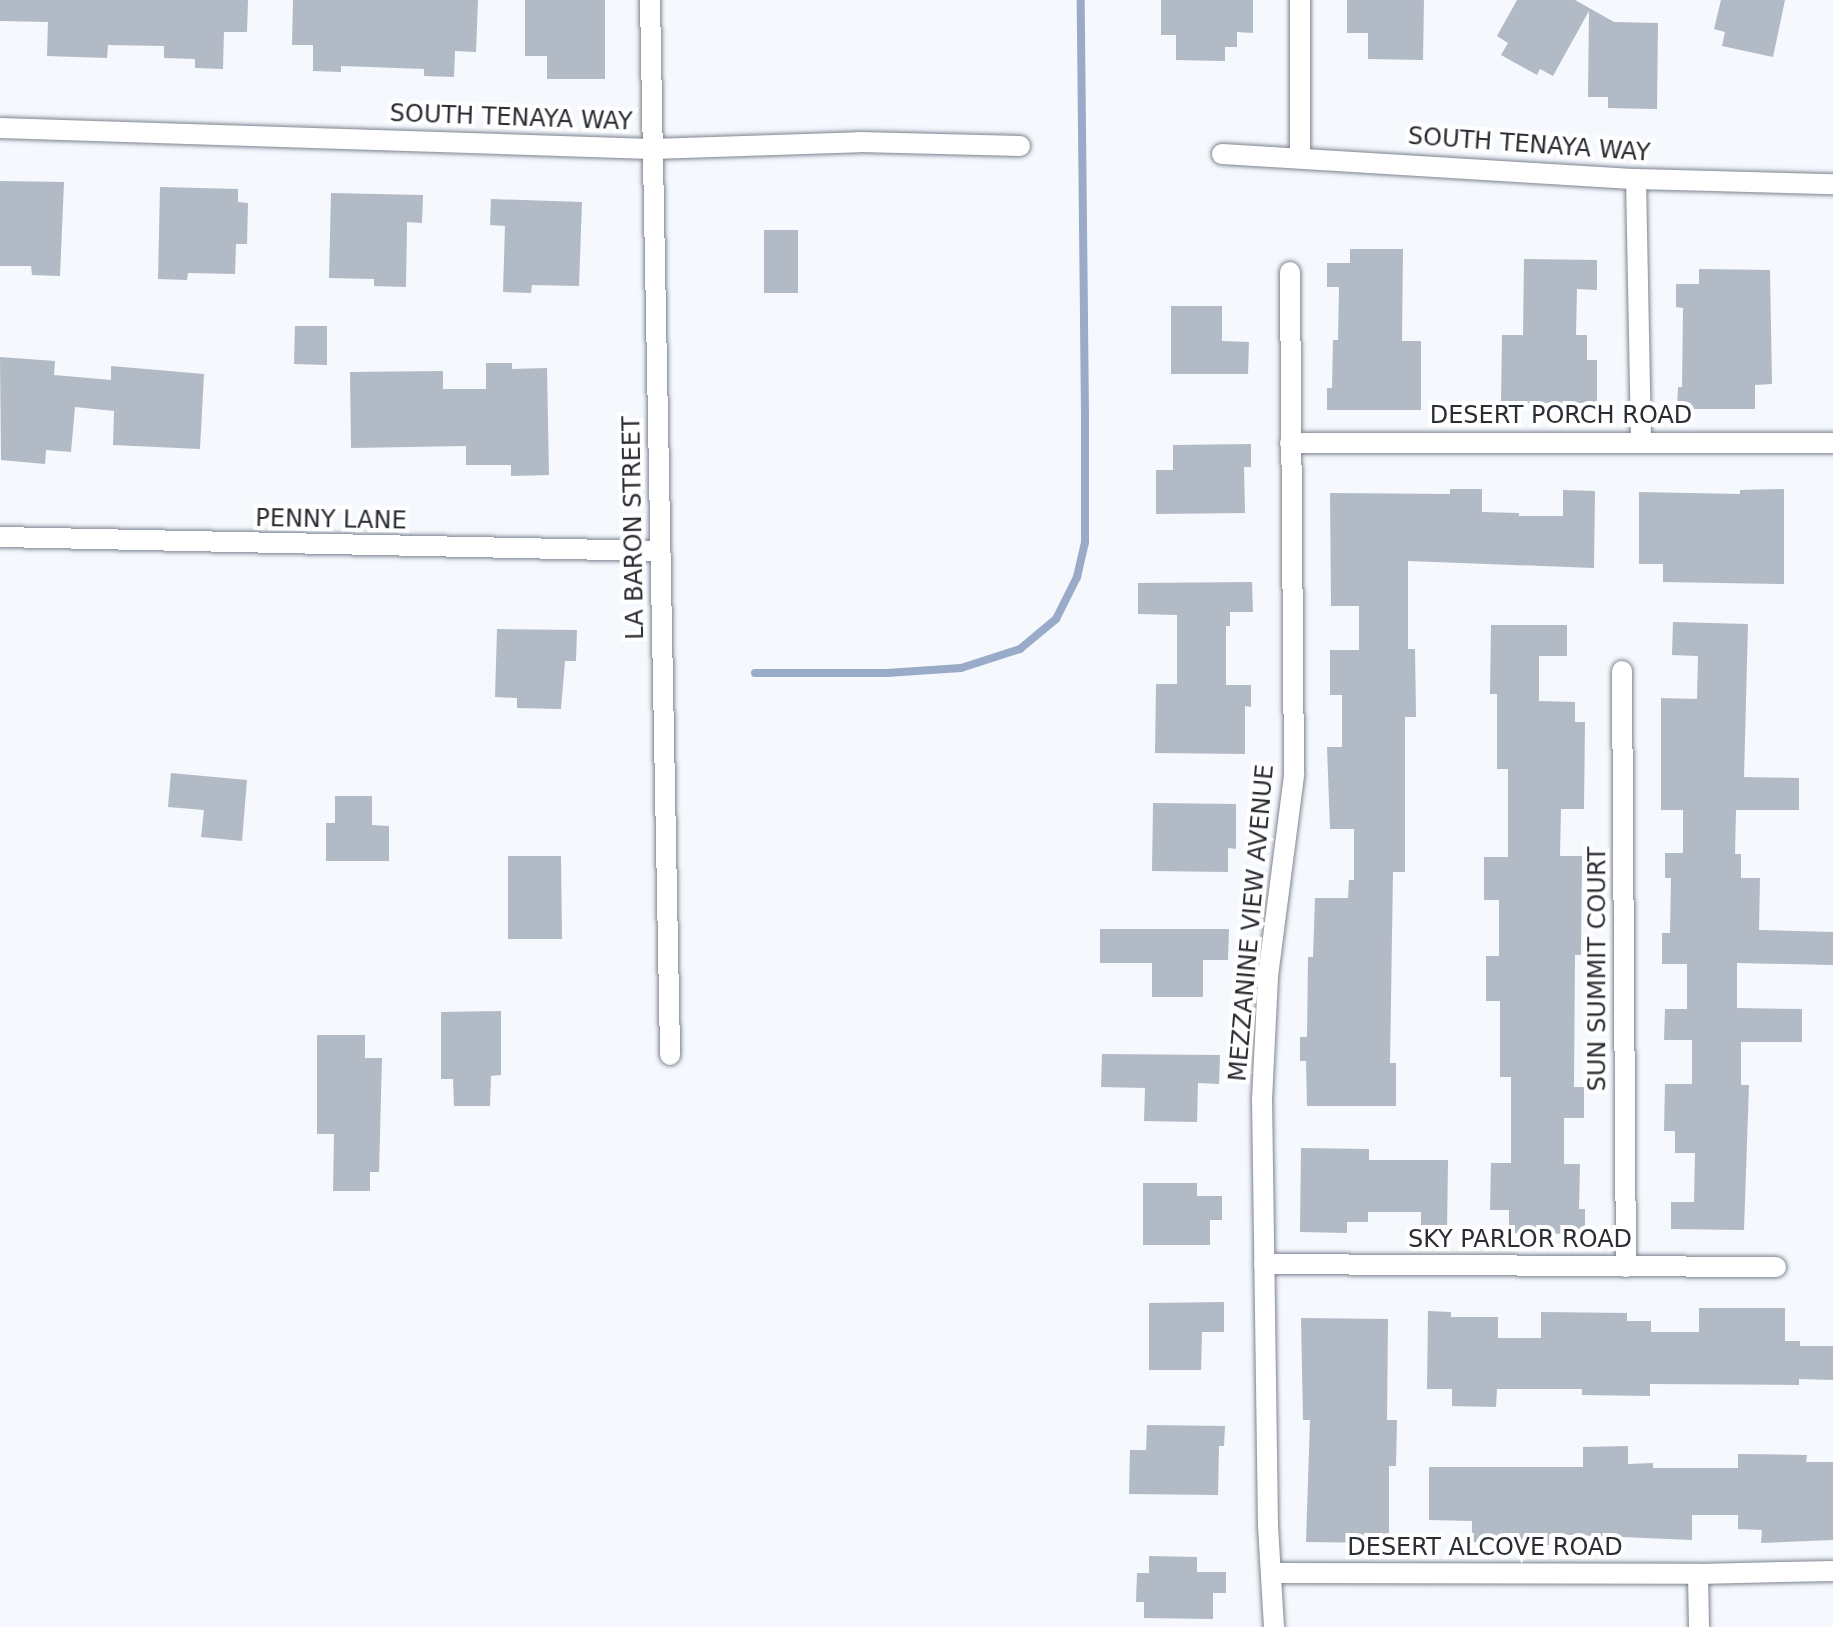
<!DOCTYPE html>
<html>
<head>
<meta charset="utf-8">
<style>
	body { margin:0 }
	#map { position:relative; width:1833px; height:1627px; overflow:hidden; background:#f5f8fd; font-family:"DejaVu Sans",sans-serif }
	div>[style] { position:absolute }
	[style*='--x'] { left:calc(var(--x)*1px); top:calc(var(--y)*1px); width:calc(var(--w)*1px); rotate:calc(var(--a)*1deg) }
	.stream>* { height:8px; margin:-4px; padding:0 4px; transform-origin:4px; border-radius:4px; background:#99abc9 }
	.building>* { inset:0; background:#b2bac6 }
	.roads { filter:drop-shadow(0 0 2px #7d848f) drop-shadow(0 0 2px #7d848f) }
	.street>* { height:20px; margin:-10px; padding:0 10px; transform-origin:10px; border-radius:10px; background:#fff }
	span { translate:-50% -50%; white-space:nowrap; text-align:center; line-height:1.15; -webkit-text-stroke:8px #fff; paint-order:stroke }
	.street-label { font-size:24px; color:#2a2d32 }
</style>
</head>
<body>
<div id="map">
	<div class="stream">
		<i style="--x:755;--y:673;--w:132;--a:0"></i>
		<i style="--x:887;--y:673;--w:74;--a:-3.9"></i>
		<i style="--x:961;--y:668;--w:62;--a:-17.9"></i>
		<i style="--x:1020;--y:649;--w:47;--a:-39.8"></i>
		<i style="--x:1056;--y:619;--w:47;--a:-63.4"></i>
		<i style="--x:1077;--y:577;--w:36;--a:-77"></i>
		<i style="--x:1085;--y:542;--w:127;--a:-90"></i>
		<i style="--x:1085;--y:415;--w:415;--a:-90.6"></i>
	</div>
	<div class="building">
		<i style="clip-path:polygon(0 0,248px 0,247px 32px,224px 32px,223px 69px,195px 68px,195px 59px,164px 58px,164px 46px,108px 45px,107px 58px,47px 56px,48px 22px,0 21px)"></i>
		<i style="clip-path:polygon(293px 0,478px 0,476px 52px,455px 51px,454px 77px,424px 76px,424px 69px,341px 66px,341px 72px,313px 71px,313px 45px,292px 45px)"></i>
		<i style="clip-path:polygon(525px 0,605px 0,605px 79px,547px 79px,547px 56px,525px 56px)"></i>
		<i style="clip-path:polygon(1161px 0,1253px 0,1253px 33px,1237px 32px,1237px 47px,1225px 47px,1225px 61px,1176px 60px,1176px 35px,1161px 35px)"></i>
		<i style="clip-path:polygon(1347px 0,1424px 0,1423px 60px,1368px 59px,1368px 33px,1347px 33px)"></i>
		<i style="clip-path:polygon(1517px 0,1575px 0,1614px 22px,1658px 23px,1657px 109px,1608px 108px,1608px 97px,1588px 97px,1589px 11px,1553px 76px,1540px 69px,1537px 75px,1501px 55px,1508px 43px,1497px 36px)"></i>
		<i style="clip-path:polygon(1721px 0,1785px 0,1773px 57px,1722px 46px,1725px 32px,1714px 29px)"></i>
		<i style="clip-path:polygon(0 181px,64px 182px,60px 276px,32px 275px,31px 266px,0 266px)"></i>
		<i style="clip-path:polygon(160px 187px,238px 189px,238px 202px,248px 203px,247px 244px,236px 244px,235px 274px,188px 273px,187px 280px,158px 279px)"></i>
		<i style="clip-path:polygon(331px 193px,423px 195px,422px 223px,407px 222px,406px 287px,374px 286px,374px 279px,329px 278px)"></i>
		<i style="clip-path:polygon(491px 199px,582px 202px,579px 286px,532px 285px,531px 293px,503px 292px,505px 226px,490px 225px)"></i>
		<i style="clip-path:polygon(764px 230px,798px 230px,798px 293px,764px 293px)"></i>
		<i style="clip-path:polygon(1350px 249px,1403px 249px,1402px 341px,1421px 341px,1421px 410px,1327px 410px,1327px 388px,1332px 388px,1333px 340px,1338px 340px,1339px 287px,1327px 287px,1327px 263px,1350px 263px)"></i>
		<i style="clip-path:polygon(1524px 259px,1597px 260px,1597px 290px,1577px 289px,1576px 335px,1587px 335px,1587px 360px,1597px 360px,1597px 403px,1501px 403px,1502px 335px,1523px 335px)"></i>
		<i style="clip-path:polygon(1699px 269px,1770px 270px,1772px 384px,1755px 385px,1755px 409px,1677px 409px,1678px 387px,1682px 387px,1683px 308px,1676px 307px,1676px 284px,1699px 284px)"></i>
		<i style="clip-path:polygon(1171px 306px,1222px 306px,1222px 341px,1249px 342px,1248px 374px,1171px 374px)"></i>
		<i style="clip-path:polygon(295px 326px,327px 326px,327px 365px,294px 364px)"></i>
		<i style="clip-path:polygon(0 357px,55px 361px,54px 375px,111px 380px,111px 366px,204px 374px,200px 449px,113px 445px,114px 411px,75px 407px,71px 452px,46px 450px,45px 464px,1px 460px)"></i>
		<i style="clip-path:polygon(486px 363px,512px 363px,512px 369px,547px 368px,549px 475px,511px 476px,511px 465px,466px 465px,466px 446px,351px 448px,350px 372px,443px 371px,443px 389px,486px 389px)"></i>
		<i style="clip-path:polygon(1251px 444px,1251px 467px,1244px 467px,1245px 513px,1156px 514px,1156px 470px,1173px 470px,1173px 445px)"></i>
		<i style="clip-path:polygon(1450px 489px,1482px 489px,1482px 512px,1519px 513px,1519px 516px,1563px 516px,1563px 490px,1595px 491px,1594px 568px,1408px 561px,1408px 649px,1415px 649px,1416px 717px,1405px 717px,1405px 872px,1393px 872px,1390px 1063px,1396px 1063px,1396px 1106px,1307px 1106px,1306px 1061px,1300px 1061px,1300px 1037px,1307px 1037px,1308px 957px,1313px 957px,1315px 898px,1348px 898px,1349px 880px,1354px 880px,1354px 829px,1330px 829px,1327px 747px,1342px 747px,1342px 695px,1330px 695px,1330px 650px,1359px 650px,1359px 606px,1331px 606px,1330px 493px,1450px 494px)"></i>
		<i style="clip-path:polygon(1784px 489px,1784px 584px,1663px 582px,1663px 564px,1639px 564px,1639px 492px,1740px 494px,1740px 490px)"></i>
		<i style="clip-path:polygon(1252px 582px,1253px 612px,1230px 612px,1230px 626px,1226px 626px,1226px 685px,1251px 685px,1251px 707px,1245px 706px,1245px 754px,1155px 753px,1156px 684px,1177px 684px,1177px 615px,1138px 614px,1138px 583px)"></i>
		<i style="clip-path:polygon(1673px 622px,1748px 624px,1744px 777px,1799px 778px,1799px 810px,1736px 810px,1735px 854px,1741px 854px,1741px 878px,1760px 878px,1759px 930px,1833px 932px,1833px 965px,1737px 963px,1737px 1008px,1802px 1009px,1802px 1042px,1741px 1042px,1741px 1085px,1749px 1085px,1744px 1230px,1671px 1229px,1671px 1202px,1694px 1202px,1695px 1153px,1675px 1153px,1675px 1131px,1664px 1131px,1665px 1084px,1692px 1084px,1692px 1040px,1664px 1040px,1665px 1009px,1687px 1009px,1687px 964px,1662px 964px,1662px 933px,1670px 933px,1671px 878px,1665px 878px,1665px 853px,1683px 853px,1683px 810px,1661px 810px,1661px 698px,1697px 699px,1698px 656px,1672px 655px)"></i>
		<i style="clip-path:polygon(1491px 625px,1567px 625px,1567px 656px,1539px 656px,1539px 701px,1575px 702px,1575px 722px,1585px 722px,1584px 809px,1561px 809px,1560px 856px,1582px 856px,1581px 955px,1575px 955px,1574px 1087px,1584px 1087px,1584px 1118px,1564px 1118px,1564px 1164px,1580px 1164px,1579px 1209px,1585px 1209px,1585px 1234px,1509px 1233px,1509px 1210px,1490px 1210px,1491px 1163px,1511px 1163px,1511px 1077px,1500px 1077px,1500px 1001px,1486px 1001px,1486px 956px,1499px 956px,1499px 900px,1484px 900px,1484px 857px,1508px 857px,1508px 769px,1497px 769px,1497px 694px,1490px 694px)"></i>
		<i style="clip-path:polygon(497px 629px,577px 630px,576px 661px,565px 661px,561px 709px,517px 708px,517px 698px,495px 697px)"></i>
		<i style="clip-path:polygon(171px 773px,247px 780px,242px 841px,201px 837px,204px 810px,168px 807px)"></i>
		<i style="clip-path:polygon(335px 796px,372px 796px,372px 825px,389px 826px,389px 861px,326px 861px,326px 823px,335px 823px)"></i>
		<i style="clip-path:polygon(1153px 803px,1236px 804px,1236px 849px,1228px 848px,1228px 872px,1152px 871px)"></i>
		<i style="clip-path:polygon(508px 856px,561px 856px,562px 939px,508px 939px)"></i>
		<i style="clip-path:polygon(1100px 929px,1229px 929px,1228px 960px,1203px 960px,1203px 997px,1152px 997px,1152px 963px,1100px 963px)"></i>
		<i style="clip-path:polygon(501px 1011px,501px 1075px,491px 1076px,490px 1106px,454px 1106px,453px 1079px,441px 1079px,441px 1012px)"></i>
		<i style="clip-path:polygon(317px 1035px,365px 1035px,365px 1058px,382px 1058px,379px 1172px,370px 1172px,370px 1191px,333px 1191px,334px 1134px,317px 1134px)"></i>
		<i style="clip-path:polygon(1102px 1054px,1220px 1055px,1219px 1084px,1198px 1083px,1197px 1122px,1144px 1121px,1145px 1088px,1101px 1087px)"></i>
		<i style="clip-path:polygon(1301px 1148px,1369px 1149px,1369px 1160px,1448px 1160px,1447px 1232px,1421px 1232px,1421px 1212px,1368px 1212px,1368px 1222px,1347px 1222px,1347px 1233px,1300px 1232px)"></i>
		<i style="clip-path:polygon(1143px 1183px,1197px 1183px,1197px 1196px,1222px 1196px,1222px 1220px,1210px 1220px,1210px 1245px,1143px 1245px)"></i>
		<i style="clip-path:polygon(1224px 1302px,1224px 1332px,1202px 1332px,1201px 1370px,1149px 1370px,1149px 1303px)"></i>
		<i style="clip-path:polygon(1699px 1308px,1785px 1308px,1785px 1341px,1800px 1341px,1800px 1346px,1833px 1346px,1833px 1380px,1799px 1379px,1799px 1385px,1650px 1384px,1650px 1396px,1582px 1395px,1582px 1389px,1497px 1389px,1496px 1407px,1452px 1406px,1452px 1389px,1427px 1389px,1428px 1311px,1451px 1312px,1451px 1317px,1498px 1317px,1498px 1338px,1541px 1338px,1541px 1312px,1627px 1313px,1627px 1321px,1651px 1321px,1651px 1332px,1699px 1332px)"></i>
		<i style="clip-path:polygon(1301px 1318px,1388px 1319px,1387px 1420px,1397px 1420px,1396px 1466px,1389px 1466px,1389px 1543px,1306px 1542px,1310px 1420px,1303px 1420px)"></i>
		<i style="clip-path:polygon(1147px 1425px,1225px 1426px,1224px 1446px,1219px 1446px,1218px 1495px,1129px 1494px,1130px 1450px,1146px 1450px)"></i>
		<i style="clip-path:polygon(1628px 1446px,1628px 1464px,1653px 1463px,1653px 1468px,1738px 1468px,1738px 1454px,1807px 1455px,1806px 1462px,1833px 1462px,1833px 1540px,1761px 1543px,1762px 1530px,1738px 1529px,1738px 1515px,1692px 1515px,1692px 1540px,1549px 1534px,1549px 1545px,1472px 1542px,1472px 1521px,1429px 1520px,1429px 1467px,1583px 1467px,1583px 1447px)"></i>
		<i style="clip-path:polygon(1149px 1556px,1197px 1557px,1197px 1572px,1226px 1572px,1226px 1593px,1213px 1593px,1213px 1619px,1144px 1618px,1144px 1602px,1136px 1602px,1137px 1573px,1149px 1573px)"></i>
	</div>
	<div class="roads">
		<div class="street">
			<i style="--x:650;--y:0;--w:1055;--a:88.91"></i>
			<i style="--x:0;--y:128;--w:652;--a:1.84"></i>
			<i style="--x:652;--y:149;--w:207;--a:-1.9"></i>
			<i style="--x:859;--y:142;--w:161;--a:1.4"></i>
			<i style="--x:1222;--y:154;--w:415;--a:3.5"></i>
			<i style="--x:1636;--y:179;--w:197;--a:1.5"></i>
			<i style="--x:1300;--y:156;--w:156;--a:-90"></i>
			<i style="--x:1636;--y:179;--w:263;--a:88.9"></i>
			<i style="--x:1290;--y:443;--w:543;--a:0"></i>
			<i style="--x:0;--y:537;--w:660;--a:1.22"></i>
			<i style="--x:1622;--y:671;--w:596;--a:89.62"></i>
			<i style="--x:1264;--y:1264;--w:512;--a:0.34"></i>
			<i style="--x:1271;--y:1573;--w:427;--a:0.1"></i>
			<i style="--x:1698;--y:1574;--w:135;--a:-1.3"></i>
			<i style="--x:1698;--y:1574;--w:53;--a:88.9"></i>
			<i style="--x:1274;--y:1627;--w:101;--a:-93.4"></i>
			<i style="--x:1268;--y:1526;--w:426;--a:-90.8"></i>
			<i style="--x:1262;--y:1100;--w:124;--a:-87.2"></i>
			<i style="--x:1268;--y:976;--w:203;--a:-82.6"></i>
			<i style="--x:1294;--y:775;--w:503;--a:-90.46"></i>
		</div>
	</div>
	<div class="street-label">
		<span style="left:511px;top:118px;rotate:2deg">SOUTH TENAYA WAY</span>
		<span style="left:1529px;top:145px;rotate:4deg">SOUTH TENAYA WAY</span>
		<span style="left:1561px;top:416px">DESERT PORCH ROAD</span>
		<span style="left:331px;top:520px;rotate:1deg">PENNY LANE</span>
		<span style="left:634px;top:528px;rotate:-91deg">LA BARON STREET</span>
		<span style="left:1252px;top:923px;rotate:-85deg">MEZZANINE VIEW AVENUE</span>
		<span style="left:1598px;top:969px;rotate:-90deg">SUN SUMMIT COURT</span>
		<span style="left:1520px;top:1240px">SKY PARLOR ROAD</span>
		<span style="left:1485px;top:1548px">DESERT ALCOVE ROAD</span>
	</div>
</div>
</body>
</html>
